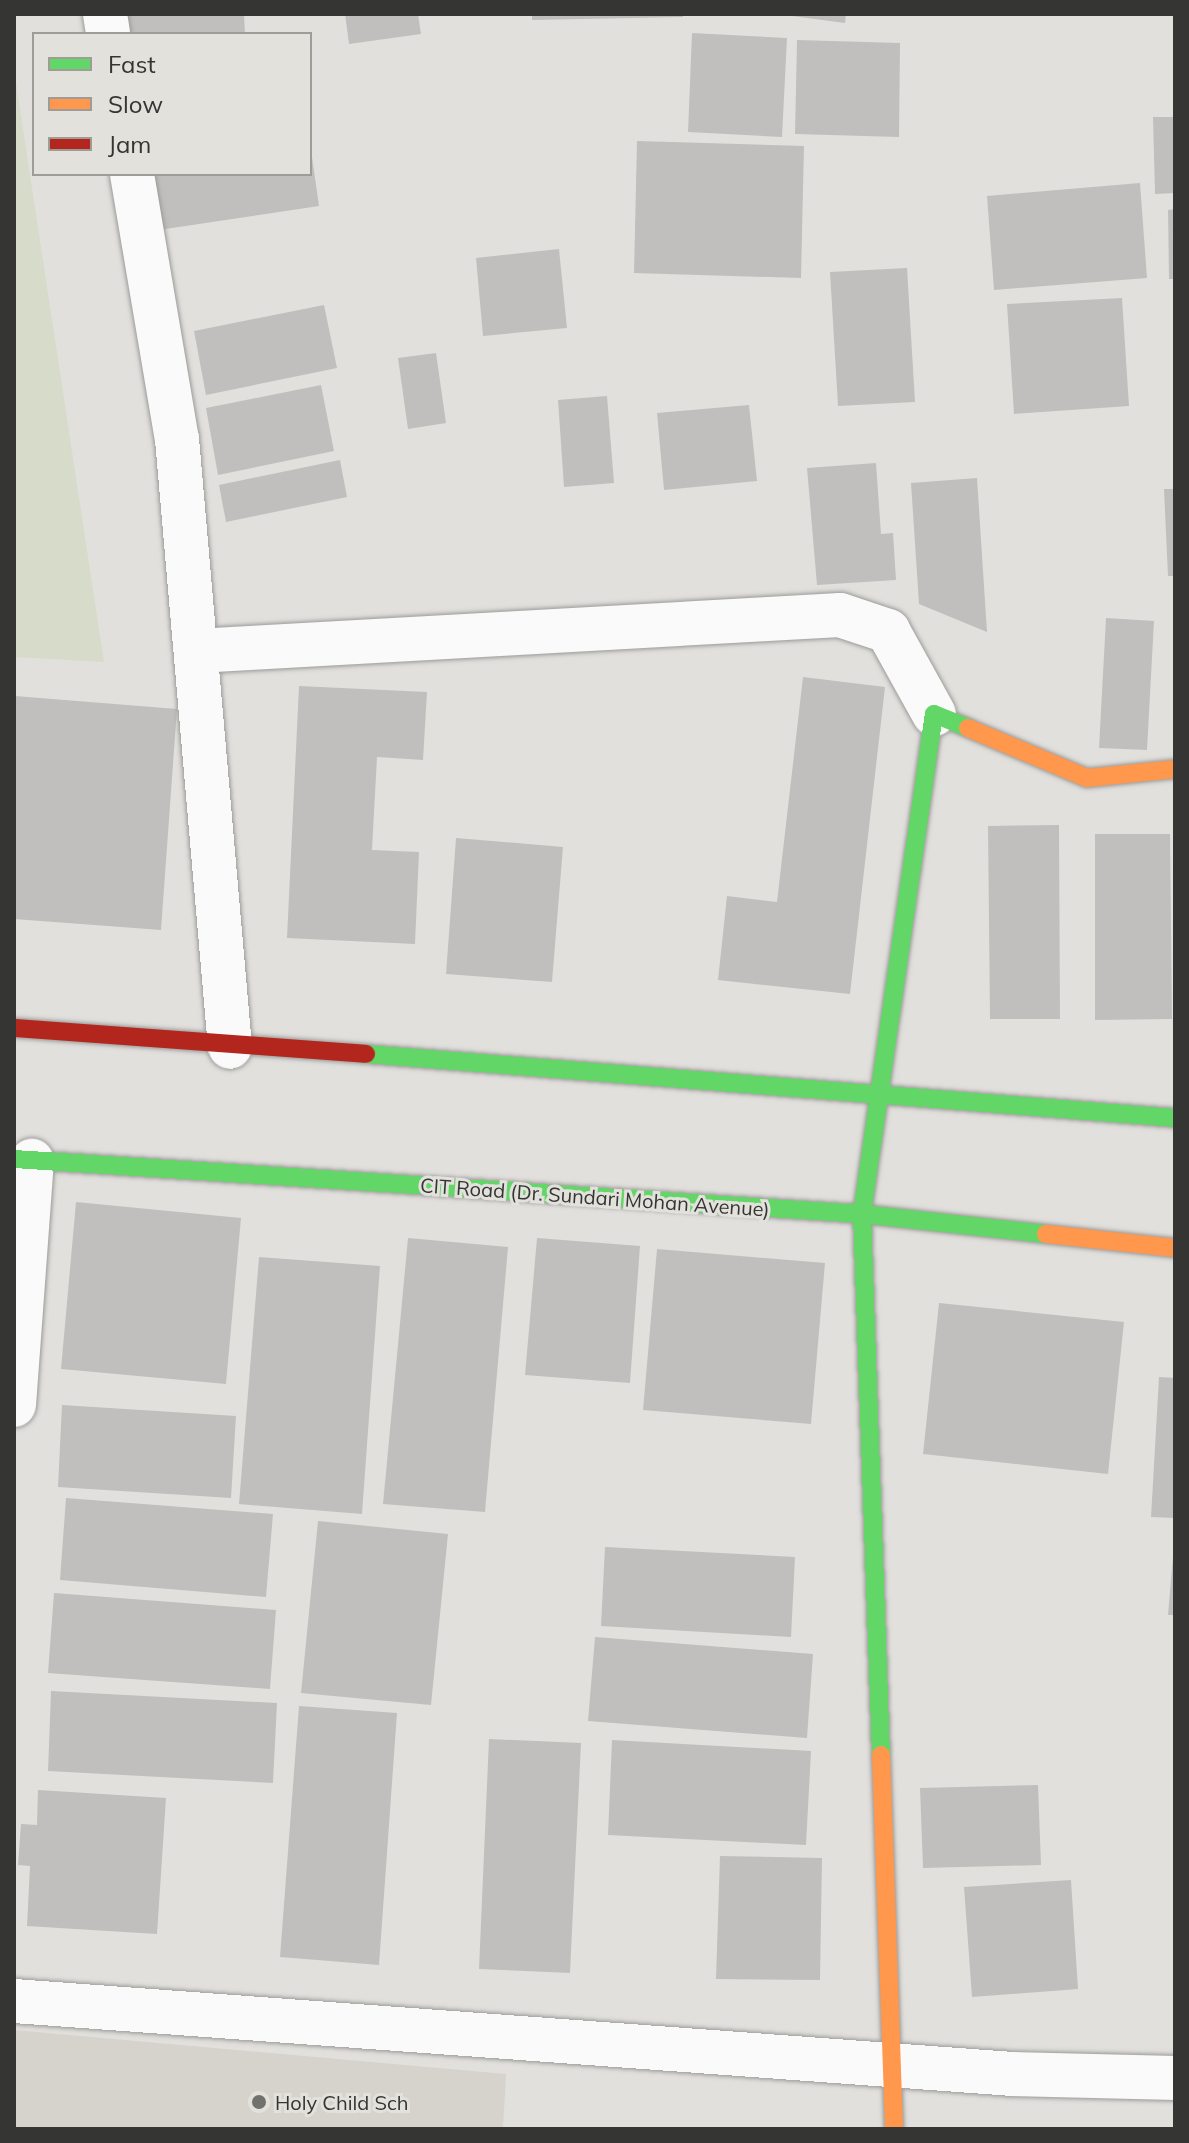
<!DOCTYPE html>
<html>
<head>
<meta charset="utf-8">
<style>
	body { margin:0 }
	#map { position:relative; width:1189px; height:2143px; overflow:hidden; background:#e1e0dd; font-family:Mulish,sans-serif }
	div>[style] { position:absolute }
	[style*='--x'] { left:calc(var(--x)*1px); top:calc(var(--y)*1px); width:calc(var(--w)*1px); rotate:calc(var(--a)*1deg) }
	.built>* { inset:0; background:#d5d3cc }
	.green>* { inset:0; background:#d7dcca }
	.building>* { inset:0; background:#c1bfbd }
	.roads { filter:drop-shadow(0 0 2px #9c9b99) drop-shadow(0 0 2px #9c9b99) }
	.street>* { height:44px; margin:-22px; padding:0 22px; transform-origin:22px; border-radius:22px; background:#fafafa }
	.fast>* { height:18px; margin:-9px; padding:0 9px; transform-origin:9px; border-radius:9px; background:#63d668 }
	.slow>* { height:18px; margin:-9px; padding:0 9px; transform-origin:9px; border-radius:9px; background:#ff974d }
	.jam>* { height:18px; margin:-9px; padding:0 9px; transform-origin:9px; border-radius:9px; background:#b3261e }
	.dots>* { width:22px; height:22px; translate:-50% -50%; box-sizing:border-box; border:4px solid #e2e1dc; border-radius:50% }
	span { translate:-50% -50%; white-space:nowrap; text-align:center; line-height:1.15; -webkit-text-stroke:6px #e2e1dc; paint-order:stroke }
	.street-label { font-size:20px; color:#353533 }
	.poi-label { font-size:20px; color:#353533 }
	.left { translate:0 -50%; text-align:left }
	.frame { position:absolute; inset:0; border:16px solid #353533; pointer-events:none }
	.legend { position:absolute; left:32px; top:32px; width:280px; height:144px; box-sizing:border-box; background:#e2e1dc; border:2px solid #9d9c98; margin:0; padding:10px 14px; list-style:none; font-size:24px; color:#353533 }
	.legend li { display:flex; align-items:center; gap:16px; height:40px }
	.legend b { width:40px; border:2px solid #9d9c98 }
</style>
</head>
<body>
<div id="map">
	<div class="built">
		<i style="clip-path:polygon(14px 2030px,506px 2074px,503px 2129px,14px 2129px)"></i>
	</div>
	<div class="green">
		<i style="clip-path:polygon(14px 69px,104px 662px,14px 657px)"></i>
	</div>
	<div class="building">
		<i style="clip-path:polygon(121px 14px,244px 14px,245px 34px,122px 34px)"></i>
		<i style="clip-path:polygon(345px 14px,418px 14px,421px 34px,349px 44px)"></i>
		<i style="clip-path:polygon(532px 14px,683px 14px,683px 17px,532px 20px)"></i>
		<i style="clip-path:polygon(777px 14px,846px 14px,845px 23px)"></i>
		<i style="clip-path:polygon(692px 33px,787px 38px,782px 137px,688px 132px)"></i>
		<i style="clip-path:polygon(797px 40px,900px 43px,899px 137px,795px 134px)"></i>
		<i style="clip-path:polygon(1153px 117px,1175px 117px,1175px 193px,1155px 194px)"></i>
		<i style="clip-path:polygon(637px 141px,804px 146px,801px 278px,634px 273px)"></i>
		<i style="clip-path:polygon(312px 157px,319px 206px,152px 231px,143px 174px,310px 174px)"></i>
		<i style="clip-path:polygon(1140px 183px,1147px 278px,994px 290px,987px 196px)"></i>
		<i style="clip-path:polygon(1175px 209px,1175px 279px,1169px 279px,1168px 210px)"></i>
		<i style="clip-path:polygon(559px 249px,567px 328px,483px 336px,476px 258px)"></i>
		<i style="clip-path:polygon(907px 268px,915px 402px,838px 406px,830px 272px)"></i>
		<i style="clip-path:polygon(1122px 298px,1129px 406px,1014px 414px,1007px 304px)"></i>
		<i style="clip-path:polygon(324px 305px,337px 368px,206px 395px,194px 331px)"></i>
		<i style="clip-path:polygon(436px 353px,446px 423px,408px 429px,398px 358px)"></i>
		<i style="clip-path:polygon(321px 385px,334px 451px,218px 475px,206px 408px)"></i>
		<i style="clip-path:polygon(607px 396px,614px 483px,564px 487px,558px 400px)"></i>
		<i style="clip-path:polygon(749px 405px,757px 481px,664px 490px,657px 413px)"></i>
		<i style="clip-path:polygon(340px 460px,347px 497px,226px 522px,219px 485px)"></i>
		<i style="clip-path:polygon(876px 463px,881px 534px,893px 533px,896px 580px,817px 585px,807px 468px)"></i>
		<i style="clip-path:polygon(977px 478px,987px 632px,919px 604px,911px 483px)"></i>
		<i style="clip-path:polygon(1164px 489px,1175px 489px,1175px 576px,1168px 576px)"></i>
		<i style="clip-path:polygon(1106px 618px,1154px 621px,1147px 750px,1099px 748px)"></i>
		<i style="clip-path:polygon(803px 677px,885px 687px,850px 994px,718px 980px,727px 896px,777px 902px)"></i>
		<i style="clip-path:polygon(299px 686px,427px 692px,423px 760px,377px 757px,372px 850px,419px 852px,415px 944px,287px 938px)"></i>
		<i style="clip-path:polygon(15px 696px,177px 709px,161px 930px,14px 919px)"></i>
		<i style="clip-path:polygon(1059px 825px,1060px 1019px,990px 1019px,988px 826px)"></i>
		<i style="clip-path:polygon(1095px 834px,1170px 834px,1172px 1019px,1095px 1020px)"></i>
		<i style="clip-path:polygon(456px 838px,563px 847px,552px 982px,446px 974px)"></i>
		<i style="clip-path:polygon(76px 1202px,241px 1218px,226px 1384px,61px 1369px)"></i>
		<i style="clip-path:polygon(408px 1238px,508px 1247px,485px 1512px,383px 1504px)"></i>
		<i style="clip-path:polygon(537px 1238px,640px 1246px,630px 1383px,525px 1375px)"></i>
		<i style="clip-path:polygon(657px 1249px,825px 1263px,811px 1424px,643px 1410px)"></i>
		<i style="clip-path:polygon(259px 1257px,380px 1266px,362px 1514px,239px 1504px)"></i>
		<i style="clip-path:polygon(939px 1303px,1124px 1322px,1108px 1474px,923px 1454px)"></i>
		<i style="clip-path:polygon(1159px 1377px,1175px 1378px,1175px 1518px,1151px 1517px)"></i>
		<i style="clip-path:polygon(62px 1405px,236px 1416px,231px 1498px,58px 1487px)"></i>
		<i style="clip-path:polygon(66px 1498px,273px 1514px,266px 1597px,60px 1580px)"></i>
		<i style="clip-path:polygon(318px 1521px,448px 1534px,431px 1705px,301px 1693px)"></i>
		<i style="clip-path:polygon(605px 1547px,795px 1557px,791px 1637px,601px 1626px)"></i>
		<i style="clip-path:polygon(1173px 1557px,1175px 1557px,1175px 1615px,1168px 1615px)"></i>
		<i style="clip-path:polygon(54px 1593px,276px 1610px,270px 1689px,48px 1673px)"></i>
		<i style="clip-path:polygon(595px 1637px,813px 1654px,807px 1738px,588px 1721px)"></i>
		<i style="clip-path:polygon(51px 1691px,277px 1703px,273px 1783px,48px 1771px)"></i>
		<i style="clip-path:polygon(299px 1706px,397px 1713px,379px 1965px,280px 1957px)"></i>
		<i style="clip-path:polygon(489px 1739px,581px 1743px,570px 1973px,479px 1969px)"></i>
		<i style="clip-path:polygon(612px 1740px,811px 1751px,806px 1845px,608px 1835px)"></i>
		<i style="clip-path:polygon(1038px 1785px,1041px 1865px,923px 1868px,920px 1788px)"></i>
		<i style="clip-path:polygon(38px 1790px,166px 1798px,157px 1934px,27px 1926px,30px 1866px,18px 1865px,21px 1824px,37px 1825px)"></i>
		<i style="clip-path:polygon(720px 1856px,822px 1858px,820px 1980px,716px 1979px)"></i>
		<i style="clip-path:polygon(1071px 1880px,1078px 1989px,972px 1997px,964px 1887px)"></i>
	</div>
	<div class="roads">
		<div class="street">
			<i style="--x:105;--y:14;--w:20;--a:81"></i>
			<i style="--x:132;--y:174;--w:269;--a:80.4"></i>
			<i style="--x:177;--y:439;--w:610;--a:85.02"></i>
			<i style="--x:196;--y:651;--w:645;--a:-3.2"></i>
			<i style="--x:840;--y:615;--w:51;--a:18.4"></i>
			<i style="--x:888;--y:631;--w:95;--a:61"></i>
			<i style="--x:14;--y:1405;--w:245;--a:-85.8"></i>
			<i style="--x:14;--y:2001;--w:1001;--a:4.18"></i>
			<i style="--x:1012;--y:2074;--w:163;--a:1.4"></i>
		</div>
		<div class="fast">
			<i style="--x:366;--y:1054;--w:812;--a:4.52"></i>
			<i style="--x:14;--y:1159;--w:850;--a:3.71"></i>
			<i style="--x:862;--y:1214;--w:185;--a:6.2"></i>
			<i style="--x:881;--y:1755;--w:541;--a:-92.01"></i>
			<i style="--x:862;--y:1214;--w:505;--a:-81.81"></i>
			<i style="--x:934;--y:714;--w:37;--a:22"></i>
		</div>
		<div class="slow">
			<i style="--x:968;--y:728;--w:129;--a:22.8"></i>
			<i style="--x:1087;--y:778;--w:88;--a:-5.8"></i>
			<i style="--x:1046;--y:1234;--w:130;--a:6.2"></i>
			<i style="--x:881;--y:1755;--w:374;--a:88"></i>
		</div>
		<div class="jam">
			<i style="--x:14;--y:1028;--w:353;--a:4.2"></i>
		</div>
	</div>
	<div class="dots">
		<i style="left:259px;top:2102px;background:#71716e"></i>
	</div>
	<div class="street-label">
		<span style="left:595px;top:1197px;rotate:4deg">CIT Road (Dr. Sundari Mohan Avenue)</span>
	</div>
	<div class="poi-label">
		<span class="left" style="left:275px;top:2102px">Holy Child Sch</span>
	</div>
	<div class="frame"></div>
	<ul class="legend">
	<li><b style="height:10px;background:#63d668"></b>Fast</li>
	<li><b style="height:10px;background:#ff974d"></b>Slow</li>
	<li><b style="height:10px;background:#b3261e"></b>Jam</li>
	</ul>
</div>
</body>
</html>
